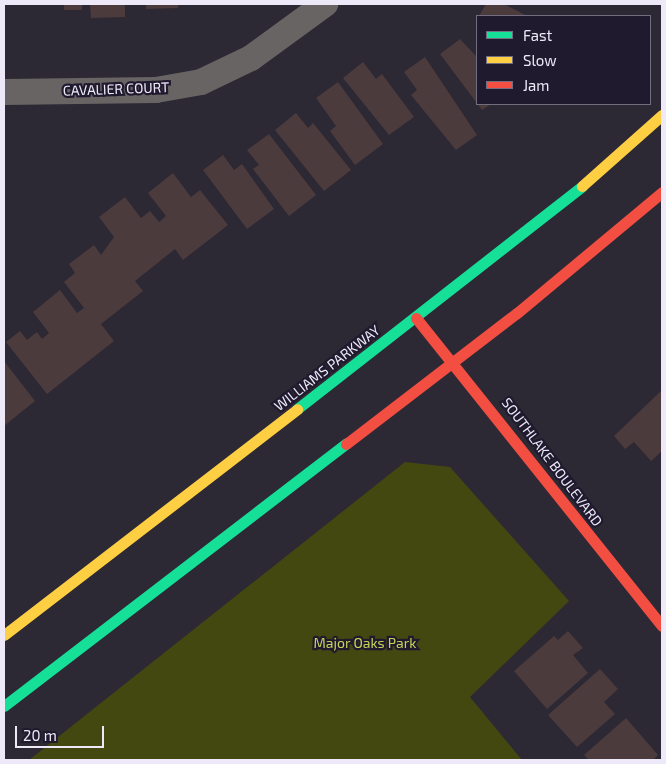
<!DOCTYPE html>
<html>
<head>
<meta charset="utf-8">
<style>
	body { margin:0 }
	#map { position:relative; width:666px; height:764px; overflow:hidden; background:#2c2834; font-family:"Exo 2",sans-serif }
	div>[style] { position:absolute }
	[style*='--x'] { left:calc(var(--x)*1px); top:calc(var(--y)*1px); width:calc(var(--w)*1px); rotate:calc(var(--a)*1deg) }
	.green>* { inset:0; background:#434811 }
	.building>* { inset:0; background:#4c3b3c }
	.street>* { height:26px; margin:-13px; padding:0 13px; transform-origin:13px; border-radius:13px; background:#676463 }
	.fast>* { height:11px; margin:-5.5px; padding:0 5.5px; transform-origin:5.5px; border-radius:5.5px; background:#16e098 }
	.slow>* { height:11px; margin:-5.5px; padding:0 5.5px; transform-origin:5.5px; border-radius:5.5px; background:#ffcf43 }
	.jam>* { height:11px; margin:-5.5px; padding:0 5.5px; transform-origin:5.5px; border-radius:5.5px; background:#f24e42 }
	span { translate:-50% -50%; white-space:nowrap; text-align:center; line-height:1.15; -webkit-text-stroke:4.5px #201a2f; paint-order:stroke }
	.street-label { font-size:14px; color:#ede9f8 }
	.park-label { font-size:14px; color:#c7d456 }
	.frame { position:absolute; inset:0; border:5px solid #ede9f8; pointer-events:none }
	.legend { position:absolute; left:476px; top:15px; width:175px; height:90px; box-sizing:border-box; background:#201a2f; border:1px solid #726d7f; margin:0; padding:6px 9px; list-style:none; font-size:15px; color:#ede9f8 }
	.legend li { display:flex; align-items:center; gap:10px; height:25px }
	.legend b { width:25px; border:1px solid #726d7f }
	.scale { position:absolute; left:15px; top:726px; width:89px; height:22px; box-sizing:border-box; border:2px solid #ede9f8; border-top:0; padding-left:6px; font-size:15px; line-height:18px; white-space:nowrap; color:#ede9f8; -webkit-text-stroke:4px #201a2f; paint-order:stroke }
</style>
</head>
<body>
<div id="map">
	<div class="green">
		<i style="clip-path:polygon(405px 462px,450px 467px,569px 601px,470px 697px,522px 760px,29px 760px)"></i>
	</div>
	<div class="building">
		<i style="clip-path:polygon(64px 4px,82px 4px,82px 10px,64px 10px)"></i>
		<i style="clip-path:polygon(90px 4px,125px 4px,125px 17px,91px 18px)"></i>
		<i style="clip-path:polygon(146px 4px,178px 4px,178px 8px,146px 9px)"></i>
		<i style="clip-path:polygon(486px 4px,504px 4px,527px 16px,479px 16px)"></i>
		<i style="clip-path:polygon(460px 39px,477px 57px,477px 104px,491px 104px,482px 110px,440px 54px)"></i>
		<i style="clip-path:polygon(425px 57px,477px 135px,456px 150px,411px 95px,417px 90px,404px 72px)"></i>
		<i style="clip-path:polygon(363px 62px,376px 79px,382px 74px,414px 117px,389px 135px,343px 78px)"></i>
		<i style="clip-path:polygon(338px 82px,383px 144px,355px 165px,330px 131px,336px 126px,316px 98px)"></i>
		<i style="clip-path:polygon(296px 113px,308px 128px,313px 123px,351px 170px,324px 191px,275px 130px)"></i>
		<i style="clip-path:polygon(269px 134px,316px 195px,289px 216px,253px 169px,259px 165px,247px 150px)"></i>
		<i style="clip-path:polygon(223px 155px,234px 170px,242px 164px,274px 209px,247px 229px,203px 170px)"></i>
		<i style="clip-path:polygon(173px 173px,191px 197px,200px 190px,228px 225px,183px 260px,175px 249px,135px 281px,143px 291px,101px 324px,114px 341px,47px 394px,6px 342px,20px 331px,27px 340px,37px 332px,42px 339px,49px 333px,33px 312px,60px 290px,77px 313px,84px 308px,64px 282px,75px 273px,69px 264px,94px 245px,101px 255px,114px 237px,99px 217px,125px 197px,141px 218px,150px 211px,159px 222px,166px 216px,148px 193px)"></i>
		<i style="clip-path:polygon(4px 361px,35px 401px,4px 426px)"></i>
		<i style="clip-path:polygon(662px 390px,662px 451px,651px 461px,634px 442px,625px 449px,614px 436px)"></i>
		<i style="clip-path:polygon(568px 631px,583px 648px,573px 655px,588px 673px,547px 709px,514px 671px,554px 636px,558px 640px)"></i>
		<i style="clip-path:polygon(600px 669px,618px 689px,604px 702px,615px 714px,577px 747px,548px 715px)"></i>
		<i style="clip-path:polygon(626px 718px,658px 755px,653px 760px,589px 760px,584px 755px)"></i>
	</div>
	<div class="street">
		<i style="--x:4;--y:92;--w:152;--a:-0.8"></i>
		<i style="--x:156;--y:90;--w:46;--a:-10.1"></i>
		<i style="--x:201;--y:82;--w:55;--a:-25.6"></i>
		<i style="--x:251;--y:58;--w:92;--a:-36.1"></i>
	</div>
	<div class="fast">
		<i style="--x:297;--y:409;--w:362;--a:-38"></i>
		<i style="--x:4;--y:706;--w:431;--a:-37.5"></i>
	</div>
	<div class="slow">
		<i style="--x:582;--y:186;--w:107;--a:-41.6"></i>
		<i style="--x:4;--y:635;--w:370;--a:-37.6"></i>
	</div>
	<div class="jam">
		<i style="--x:416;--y:318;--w:394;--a:51.4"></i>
		<i style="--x:346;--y:444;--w:215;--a:-37.5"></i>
		<i style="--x:517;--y:313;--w:189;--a:-39.8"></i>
	</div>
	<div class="street-label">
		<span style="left:116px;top:89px;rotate:-2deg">CAVALIER COURT</span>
		<span style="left:327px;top:368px;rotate:-38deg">WILLIAMS PARKWAY</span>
		<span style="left:552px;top:462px;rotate:53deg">SOUTHLAKE BOULEVARD</span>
	</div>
	<div class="park-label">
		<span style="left:365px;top:643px">Major Oaks Park</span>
	</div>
	<div class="frame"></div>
	<ul class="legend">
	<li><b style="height:6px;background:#16e098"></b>Fast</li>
	<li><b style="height:6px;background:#ffcf43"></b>Slow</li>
	<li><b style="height:6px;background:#f24e42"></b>Jam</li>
	</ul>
	<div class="scale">20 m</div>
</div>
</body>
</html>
